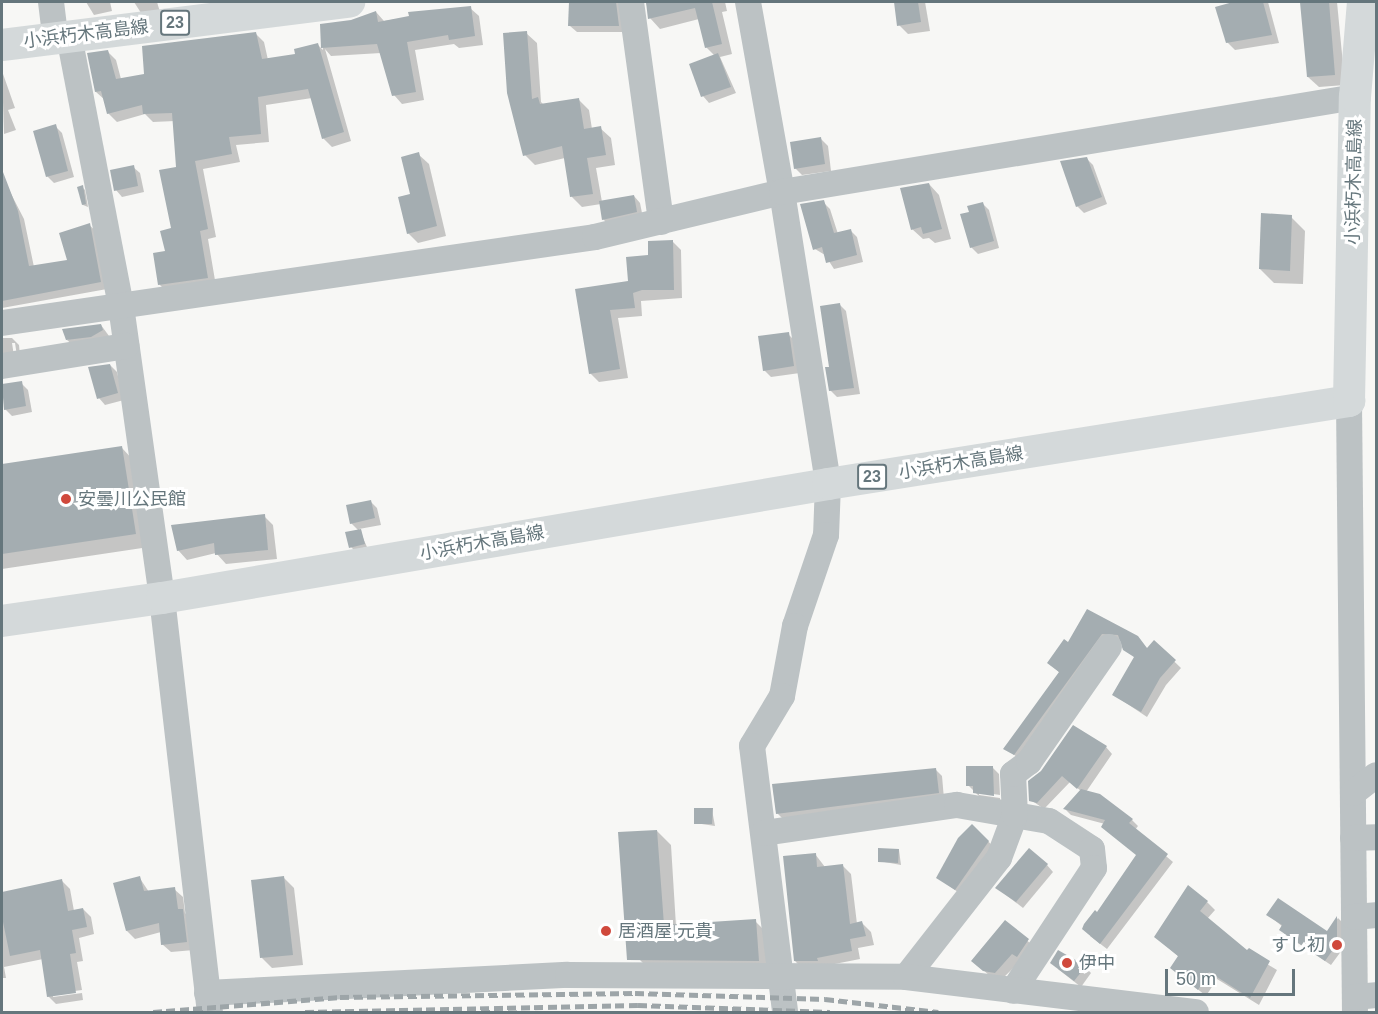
<!DOCTYPE html>
<html>
<head>
<meta charset="utf-8">
<style>
	body { margin:0 }
	#map { position:relative; width:1378px; height:1014px; overflow:hidden; background:#f7f7f5; font-family:Arial,"Noto Sans JP",sans-serif }
	div>[style] { position:absolute }
	[style*='--x'] { left:calc(var(--x)*1px); top:calc(var(--y)*1px); width:calc(var(--w)*1px); rotate:calc(var(--a)*1deg) }
	.shadow>* { inset:0; background:#0003 }
	.building>* { inset:0; background:#a4adb1 }
	.minor>* { height:26px; margin:-13px; padding:0 13px; transform-origin:13px; border-radius:13px; background:#bcc2c4 }
	.major>* { height:32px; margin:-16px; padding:0 16px; transform-origin:16px; border-radius:16px; background:#d4d9da }
	.rail>* { height:4.5px; margin-top:-2.25px; transform-origin:0; background:repeating-linear-gradient(90deg,#9da5a8 0 9px,transparent 0 13.5px) }
	.dots>* { width:16px; height:16px; translate:-50% -50%; box-sizing:border-box; border:3px solid #fff; border-radius:50% }
	span { translate:-50% -50%; white-space:nowrap; text-align:center; line-height:1.15; -webkit-text-stroke:6px #fff; paint-order:stroke }
	.shield-label span { padding:2px 4px; background:#fff; border:2px solid; border-radius:4px; -webkit-text-stroke-width:0 }
	.shield-label { font-size:16px; color:#65767c; font-weight:700 }
	.street-label { font-size:18px; color:#65767c }
	.poi-label { font-size:18px; color:#65767c }
	.left { translate:0 -50%; text-align:left }
	.right { translate:-100% -50%; text-align:right }
	.frame { position:absolute; inset:0; border:3px solid #65767c; pointer-events:none }
	.scale { position:absolute; left:1165px; top:969px; width:130px; height:27px; box-sizing:border-box; border:3px solid #65767c; border-top:0; padding-left:8px; font-size:18px; line-height:21px; white-space:nowrap; color:#65767c; -webkit-text-stroke:4px #fff; paint-order:stroke }
</style>
</head>
<body>
<div id="map">
	<div class="shadow">
		<i style="clip-path:polygon(86px 2px,110px 2px,112px 11px,94px 15px)"></i>
		<i style="clip-path:polygon(134px 2px,157px 2px,160px 12px,143px 16px)"></i>
		<i style="clip-path:polygon(570px 2px,625px 2px,625px 32px,577px 32px,570px 26px)"></i>
		<i style="clip-path:polygon(646px 2px,725px 2px,727px 11px,722px 12px,732px 54px,720px 57px,736px 93px,709px 103px,703px 96px,715px 56px,706px 47px,699px 19px,660px 29px,650px 18px)"></i>
		<i style="clip-path:polygon(895px 2px,925px 2px,930px 31px,908px 34px,899px 25px)"></i>
		<i style="clip-path:polygon(1239px 2px,1268px 2px,1279px 43px,1235px 50px,1227px 42px,1217px 8px)"></i>
		<i style="clip-path:polygon(1302px 2px,1337px 2px,1345px 85px,1319px 87px,1308px 77px)"></i>
		<i style="clip-path:polygon(470px 8px,479px 16px,483px 45px,459px 48px,454px 44px,415px 50px,424px 100px,402px 104px,394px 95px,381px 53px,331px 56px,325px 49px,351px 141px,332px 147px,323px 138px,312px 98px,266px 105px,269px 142px,236px 145px,240px 162px,203px 169px,216px 237px,208px 239px,216px 286px,168px 293px,159px 284px,172px 229px,178px 168px,175px 121px,153px 122px,145px 114px,117px 122px,108px 113px,105px 100px,96px 92px,108px 52px,116px 60px,121px 79px,146px 75px,255px 33px,264px 42px,268px 60px,297px 55px,317px 44px,323px 50px,321px 25px,352px 21px,376px 12px,384px 21px)"></i>
		<i style="clip-path:polygon(526px 33px,537px 43px,541px 102px,544px 105px,578px 99px,589px 110px,592px 129px,600px 128px,611px 138px,615px 165px,596px 168px,602px 202px,634px 196px,640px 203px,643px 218px,610px 226px,603px 219px,601px 204px,582px 207px,572px 197px,565px 158px,535px 165px,525px 155px)"></i>
		<i style="clip-path:polygon(2px 71px,15px 108px,8px 110px,16px 130px,4px 134px)"></i>
		<i style="clip-path:polygon(55px 126px,62px 133px,74px 177px,54px 183px,47px 176px)"></i>
		<i style="clip-path:polygon(821px 139px,828px 146px,831px 171px,802px 175px,795px 168px)"></i>
		<i style="clip-path:polygon(418px 154px,429px 164px,446px 236px,418px 243px,408px 233px)"></i>
		<i style="clip-path:polygon(1086px 158px,1093px 165px,1107px 204px,1084px 213px,1077px 206px)"></i>
		<i style="clip-path:polygon(133px 167px,140px 173px,144px 192px,122px 197px,116px 190px)"></i>
		<i style="clip-path:polygon(929px 184px,939px 195px,951px 239px,935px 243px,929px 238px,923px 239px,912px 229px)"></i>
		<i style="clip-path:polygon(7px 186px,24px 219px,34px 267px,69px 261px,89px 225px,96px 231px,107px 289px,2px 308px,2px 188px)"></i>
		<i style="clip-path:polygon(82px 187px,85px 190px,88px 207px,83px 205px)"></i>
		<i style="clip-path:polygon(823px 202px,830px 209px,838px 234px,851px 231px,857px 237px,863px 262px,834px 269px,825px 255px,815px 249px)"></i>
		<i style="clip-path:polygon(982px 203px,989px 210px,999px 248px,978px 254px,971px 247px)"></i>
		<i style="clip-path:polygon(1291px 217px,1305px 231px,1303px 284px,1274px 283px,1260px 269px)"></i>
		<i style="clip-path:polygon(673px 242px,681px 250px,682px 298px,641px 301px,642px 316px,618px 318px,628px 378px,599px 382px,590px 373px,576px 290px,630px 282px,650px 256px)"></i>
		<i style="clip-path:polygon(839px 304px,846px 311px,860px 394px,837px 397px,830px 390px)"></i>
		<i style="clip-path:polygon(101px 325px,109px 336px,74px 346px,67px 340px)"></i>
		<i style="clip-path:polygon(788px 334px,795px 341px,800px 373px,771px 377px,764px 370px)"></i>
		<i style="clip-path:polygon(evenodd,2px 338px,12px 338px,19px 345px,20px 355px,2px 360px,2px 338px,12px 343px,15px 343px,17px 356px,14px 356px,12px 343px)"></i>
		<i style="clip-path:polygon(110px 365px,117px 372px,124px 400px,105px 405px,99px 398px)"></i>
		<i style="clip-path:polygon(21px 383px,28px 390px,32px 412px,12px 416px,5px 409px,2px 386px)"></i>
		<i style="clip-path:polygon(122px 448px,135px 462px,149px 547px,2px 569px,2px 471px,11px 481px)"></i>
		<i style="clip-path:polygon(370px 501px,377px 508px,381px 525px,359px 529px,367px 547px,354px 550px,351px 547px,359px 531px,351px 523px)"></i>
		<i style="clip-path:polygon(264px 516px,273px 525px,277px 559px,226px 564px,216px 553px,187px 560px,178px 550px)"></i>
		<i style="clip-path:polygon(1087px 611px,1148px 649px,1154px 642px,1181px 668px,1166px 685px,1147px 717px,1114px 695px,1135px 658px,1122px 641px,1109px 640px,1021px 760px,1005px 748px,1060px 673px,1049px 663px,1069px 644px)"></i>
		<i style="clip-path:polygon(1106px 747px,1112px 754px,1086px 792px,1132px 820px,1138px 826px,1135px 830px,1173px 862px,1107px 949px,1090px 936px,1138px 856px,1105px 824px,1071px 815px,1065px 809px,1081px 791px,1070px 782px,1044px 809px,1031px 800px,1030px 782px)"></i>
		<i style="clip-path:polygon(992px 767px,999px 774px,1000px 795px,979px 792px,979px 795px,1000px 798px,1000px 801px,982px 799px,968px 785px)"></i>
		<i style="clip-path:polygon(935px 769px,942px 776px,944px 799px,784px 820px,777px 813px)"></i>
		<i style="clip-path:polygon(712px 810px,715px 826px,695px 823px)"></i>
		<i style="clip-path:polygon(972px 826px,995px 848px,962px 895px,938px 878px)"></i>
		<i style="clip-path:polygon(657px 831px,671px 845px,676px 926px,755px 921px,769px 935px,772px 974px,654px 974px,640px 960px)"></i>
		<i style="clip-path:polygon(899px 850px,901px 865px,879px 861px)"></i>
		<i style="clip-path:polygon(815px 854px,825px 867px,842px 865px,851px 874px,857px 924px,862px 923px,871px 932px,874px 945px,858px 948px,860px 959px,804px 970px,795px 961px)"></i>
		<i style="clip-path:polygon(1047px 865px,1053px 872px,1023px 908px,997px 888px)"></i>
		<i style="clip-path:polygon(139px 877px,149px 892px,174px 889px,183px 897px,185px 913px,191px 919px,194px 950px,171px 952px,162px 944px,161px 932px,135px 939px,127px 931px)"></i>
		<i style="clip-path:polygon(284px 878px,294px 888px,303px 965px,272px 968px,262px 958px)"></i>
		<i style="clip-path:polygon(62px 881px,70px 889px,74px 911px,83px 909px,91px 917px,94px 934px,79px 938px,83px 961px,77px 962px,82px 990px,53px 994px,53px 997px,82px 993px,83px 1000px,56px 1004px,48px 996px,43px 959px,4px 967px,6px 978px,2px 978px,2px 894px)"></i>
		<i style="clip-path:polygon(1207px 902px,1215px 910px,1207px 919px,1247px 952px,1277px 970px,1259px 1005px,1217px 979px,1206px 996px,1172px 968px,1179px 957px,1156px 937px)"></i>
		<i style="clip-path:polygon(1268px 915px,1327px 933px,1338px 918px,1343px 923px,1342px 950px,1331px 965px,1287px 936px,1281px 930px,1283px 927px)"></i>
		<i style="clip-path:polygon(1005px 923px,1035px 947px,1002px 979px,991px 977px,980px 967px)"></i>
		<i style="clip-path:polygon(1085px 967px,1091px 973px,1081px 987px,1058px 969px)"></i>
	</div>
	<div class="building">
		<i style="clip-path:polygon(569px 2px,616px 2px,619px 26px,568px 26px)"></i>
		<i style="clip-path:polygon(646px 2px,712px 2px,722px 44px,705px 48px,695px 8px,648px 19px)"></i>
		<i style="clip-path:polygon(894px 2px,918px 2px,921px 22px,897px 26px)"></i>
		<i style="clip-path:polygon(1233px 2px,1263px 2px,1272px 35px,1226px 43px,1215px 7px)"></i>
		<i style="clip-path:polygon(1300px 2px,1329px 2px,1335px 75px,1307px 77px)"></i>
		<i style="clip-path:polygon(471px 6px,475px 36px,449px 40px,448px 35px,407px 42px,416px 92px,392px 96px,377px 44px,321px 48px,320px 24px,351px 20px,376px 11px,378px 22px,409px 16px,408px 12px)"></i>
		<i style="clip-path:polygon(527px 31px,532px 99px,538px 97px,540px 104px,579px 98px,584px 129px,601px 126px,606px 155px,587px 158px,593px 194px,570px 197px,562px 146px,523px 156px,507px 93px,503px 33px)"></i>
		<i style="clip-path:polygon(256px 32px,262px 59px,295px 54px,294px 49px,318px 43px,344px 132px,322px 139px,308px 89px,258px 97px,261px 134px,229px 137px,232px 154px,195px 161px,208px 229px,200px 231px,208px 278px,158px 285px,153px 253px,165px 251px,160px 231px,171px 228px,159px 170px,176px 167px,172px 113px,143px 114px,142px 105px,107px 114px,101px 91px,95px 92px,87px 53px,108px 50px,116px 79px,144px 74px,142px 46px)"></i>
		<i style="clip-path:polygon(718px 53px,731px 87px,701px 97px,689px 64px)"></i>
		<i style="clip-path:polygon(56px 124px,68px 171px,46px 177px,33px 131px)"></i>
		<i style="clip-path:polygon(821px 137px,825px 164px,794px 169px,790px 142px)"></i>
		<i style="clip-path:polygon(419px 152px,437px 226px,407px 234px,398px 197px,410px 194px,401px 157px)"></i>
		<i style="clip-path:polygon(1087px 157px,1102px 197px,1076px 207px,1060px 161px)"></i>
		<i style="clip-path:polygon(134px 165px,138px 186px,114px 191px,110px 170px)"></i>
		<i style="clip-path:polygon(3px 172px,18px 211px,29px 266px,67px 260px,59px 233px,90px 223px,101px 282px,2px 301px)"></i>
		<i style="clip-path:polygon(929px 183px,942px 229px,923px 234px,921px 227px,911px 230px,900px 188px)"></i>
		<i style="clip-path:polygon(83px 185px,86px 204px,82px 205px,77px 187px)"></i>
		<i style="clip-path:polygon(634px 195px,637px 212px,602px 220px,599px 201px)"></i>
		<i style="clip-path:polygon(824px 200px,834px 233px,851px 229px,857px 255px,826px 263px,822px 247px,813px 250px,800px 204px)"></i>
		<i style="clip-path:polygon(983px 202px,994px 241px,970px 248px,960px 214px,969px 212px,967px 206px)"></i>
		<i style="clip-path:polygon(1261px 213px,1292px 215px,1290px 271px,1259px 269px)"></i>
		<i style="clip-path:polygon(673px 240px,674px 290px,642px 290px,633px 293px,635px 308px,610px 310px,620px 369px,589px 374px,575px 289px,628px 281px,626px 257px,648px 255px,648px 241px)"></i>
		<i style="clip-path:polygon(840px 303px,854px 388px,829px 391px,825px 367px,829px 367px,820px 306px)"></i>
		<i style="clip-path:polygon(101px 324px,103px 330px,91px 337px,66px 340px,62px 329px)"></i>
		<i style="clip-path:polygon(789px 332px,794px 366px,763px 371px,758px 336px)"></i>
		<i style="clip-path:polygon(110px 364px,118px 393px,97px 399px,88px 367px)"></i>
		<i style="clip-path:polygon(22px 381px,26px 406px,4px 410px,2px 384px)"></i>
		<i style="clip-path:polygon(122px 446px,136px 534px,2px 554px,2px 464px)"></i>
		<i style="clip-path:polygon(371px 500px,375px 518px,350px 524px,346px 505px)"></i>
		<i style="clip-path:polygon(265px 514px,268px 550px,215px 555px,214px 543px,177px 551px,171px 525px)"></i>
		<i style="clip-path:polygon(361px 529px,365px 544px,349px 548px,345px 532px)"></i>
		<i style="clip-path:polygon(1087px 609px,1138px 636px,1147px 648px,1154px 640px,1176px 660px,1160px 678px,1141px 712px,1112px 695px,1134px 657px,1123px 650px,1118px 635px,1102px 634px,1014px 755px,1003px 749px,1059px 672px,1047px 663px,1064px 639px,1068px 642px)"></i>
		<i style="clip-path:polygon(1073px 725px,1107px 746px,1077px 789px,1062px 776px,1037px 803px,1029px 801px,1028px 781px,1041px 771px)"></i>
		<i style="clip-path:polygon(966px 766px,993px 766px,994px 796px,973px 793px,973px 786px,966px 786px)"></i>
		<i style="clip-path:polygon(936px 768px,939px 793px,776px 814px,772px 784px)"></i>
		<i style="clip-path:polygon(1081px 789px,1100px 794px,1133px 819px,1129px 823px,1168px 854px,1100px 944px,1082px 929px,1084px 924px,1095px 910px,1097px 912px,1136px 855px,1101px 827px,1105px 820px,1063px 809px)"></i>
		<i style="clip-path:polygon(694px 808px,713px 808px,712px 824px,694px 824px)"></i>
		<i style="clip-path:polygon(972px 824px,989px 841px,955px 890px,936px 878px,958px 838px)"></i>
		<i style="clip-path:polygon(657px 830px,664px 925px,756px 919px,759px 961px,627px 960px,618px 832px)"></i>
		<i style="clip-path:polygon(878px 848px,899px 849px,898px 863px,878px 862px)"></i>
		<i style="clip-path:polygon(1029px 848px,1048px 864px,1016px 902px,995px 888px)"></i>
		<i style="clip-path:polygon(816px 853px,817px 867px,843px 864px,850px 924px,862px 921px,866px 936px,850px 939px,852px 951px,817px 958px,818px 961px,794px 961px,783px 856px)"></i>
		<i style="clip-path:polygon(140px 876px,144px 891px,175px 887px,178px 909px,183px 909px,187px 942px,161px 945px,159px 923px,126px 931px,113px 883px)"></i>
		<i style="clip-path:polygon(284px 876px,293px 955px,260px 958px,251px 880px)"></i>
		<i style="clip-path:polygon(62px 879px,68px 911px,83px 908px,87px 927px,72px 930px,76px 953px,70px 954px,76px 993px,47px 997px,40px 950px,10px 956px,2px 917px,2px 892px)"></i>
		<i style="clip-path:polygon(1188px 885px,1208px 901px,1200px 911px,1247px 950px,1249px 948px,1270px 961px,1250px 998px,1209px 972px,1198px 990px,1170px 968px,1178px 956px,1154px 937px)"></i>
		<i style="clip-path:polygon(1278px 898px,1327px 931px,1337px 916px,1337px 944px,1325px 961px,1279px 930px,1282px 925px,1266px 915px)"></i>
		<i style="clip-path:polygon(1005px 920px,1029px 939px,1017px 957px,1012px 954px,995px 973px,983px 971px,971px 961px)"></i>
		<i style="clip-path:polygon(1058px 950px,1086px 966px,1074px 981px,1050px 963px)"></i>
	</div>
	<div class="minor">
		<i style="--x:51;--y:2;--w:35;--a:83"></i>
		<i style="--x:631;--y:2;--w:222;--a:82.2"></i>
		<i style="--x:748;--y:2;--w:193;--a:79.9"></i>
		<i style="--x:782;--y:192;--w:296;--a:81"></i>
		<i style="--x:828;--y:484;--w:51;--a:92.2"></i>
		<i style="--x:826;--y:535;--w:96;--a:108.8"></i>
		<i style="--x:795;--y:626;--w:71;--a:100.5"></i>
		<i style="--x:782;--y:696;--w:58;--a:121"></i>
		<i style="--x:752;--y:746;--w:268;--a:82.9"></i>
		<i style="--x:69;--y:36;--w:275;--a:79.1"></i>
		<i style="--x:121;--y:306;--w:295;--a:82"></i>
		<i style="--x:162;--y:598;--w:417;--a:83.4"></i>
		<i style="--x:2;--y:323;--w:599;--a:-8.25"></i>
		<i style="--x:595;--y:237;--w:192;--a:-13.5"></i>
		<i style="--x:782;--y:192;--w:581;--a:-9.41"></i>
		<i style="--x:2;--y:366;--w:126;--a:-9.2"></i>
		<i style="--x:1349;--y:401;--w:611;--a:89.44"></i>
		<i style="--x:1353;--y:793;--w:29;--a:-38"></i>
		<i style="--x:764;--y:833;--w:195;--a:-8.3"></i>
		<i style="--x:957;--y:805;--w:93;--a:9.9"></i>
		<i style="--x:1049;--y:821;--w:51;--a:33.1"></i>
		<i style="--x:1092;--y:849;--w:19;--a:84"></i>
		<i style="--x:1094;--y:868;--w:147;--a:123.4"></i>
		<i style="--x:1353;--y:838;--w:23;--a:-2"></i>
		<i style="--x:1354;--y:917;--w:22;--a:-5"></i>
		<i style="--x:906;--y:977;--w:151;--a:-52"></i>
		<i style="--x:999;--y:858;--w:46;--a:-69.6"></i>
		<i style="--x:1015;--y:815;--w:41;--a:-92.8"></i>
		<i style="--x:1013;--y:774;--w:20;--a:-37"></i>
		<i style="--x:1029;--y:762;--w:140;--a:-55.2"></i>
		<i style="--x:207;--y:993;--w:361;--a:-2.9"></i>
		<i style="--x:568;--y:975;--w:338;--a:0.3"></i>
		<i style="--x:906;--y:977;--w:292;--a:6.9"></i>
		<i style="--x:1355;--y:997;--w:21;--a:-5"></i>
	</div>
	<div class="major">
		<i style="--x:2;--y:45;--w:350;--a:-7.1"></i>
		<i style="--x:2;--y:621;--w:162;--a:-8.2"></i>
		<i style="--x:162;--y:598;--w:676;--a:-9.71"></i>
		<i style="--x:828;--y:484;--w:528;--a:-9.05"></i>
		<i style="--x:1349;--y:401;--w:304;--a:-88.9"></i>
		<i style="--x:1355;--y:97;--w:95;--a:-85.2"></i>
	</div>
	<div class="rail">
		<i style="--x:153;--y:1012;--w:188;--a:-4.6"></i>
		<i style="--x:340;--y:997;--w:295;--a:-0.8"></i>
		<i style="--x:635;--y:993;--w:190;--a:1.8"></i>
		<i style="--x:825;--y:999;--w:114;--a:6.6"></i>
		<i style="--x:305;--y:1012;--w:333;--a:-1.2"></i>
		<i style="--x:638;--y:1005;--w:192;--a:2.1"></i>
	</div>
	<div class="dots">
		<i style="left:66px;top:499px;background:#d0493c"></i>
		<i style="left:606px;top:931px;background:#d0493c"></i>
		<i style="left:1337px;top:945px;background:#d0493c"></i>
		<i style="left:1067px;top:963px;background:#d0493c"></i>
	</div>
	<div class="shield-label">
		<span style="left:175px;top:23px">23</span>
		<span style="left:872px;top:477px">23</span>
	</div>
	<div class="street-label">
		<span style="left:86px;top:34px;rotate:-7deg">小浜朽木高島線</span>
		<span style="left:1354px;top:182px;rotate:-89deg">小浜朽木高島線</span>
		<span style="left:961px;top:463px;rotate:-9deg">小浜朽木高島線</span>
		<span style="left:482px;top:543px;rotate:-10deg">小浜朽木高島線</span>
	</div>
	<div class="poi-label">
		<span class="left" style="left:78px;top:499px">安曇川公民館</span>
		<span class="left" style="left:618px;top:931px">居酒屋 元貴</span>
		<span class="right" style="left:1325px;top:945px">すし初</span>
		<span class="left" style="left:1079px;top:963px">伊中</span>
	</div>
	<div class="frame"></div>
	<div class="scale">50 m</div>
</div>
</body>
</html>
